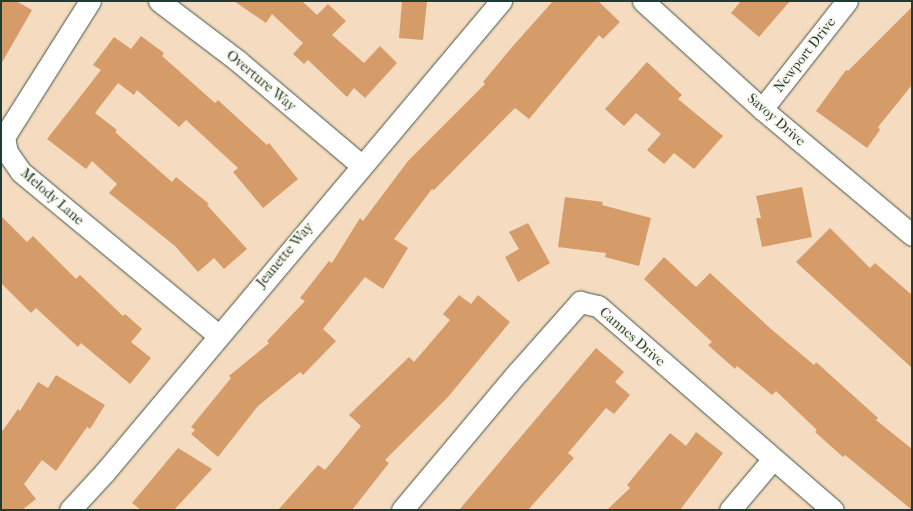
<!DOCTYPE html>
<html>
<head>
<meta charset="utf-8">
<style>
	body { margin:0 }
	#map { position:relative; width:913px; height:511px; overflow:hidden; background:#f5dbbf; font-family:"IM FELL French Canon",serif }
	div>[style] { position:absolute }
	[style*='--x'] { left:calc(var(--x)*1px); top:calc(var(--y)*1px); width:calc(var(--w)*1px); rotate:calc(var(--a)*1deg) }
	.building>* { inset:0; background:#d59c69 }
	.roads { filter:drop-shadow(0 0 1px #3f5549) drop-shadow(0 0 1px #3f5549) }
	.minor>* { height:21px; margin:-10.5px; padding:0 10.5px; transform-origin:10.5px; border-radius:10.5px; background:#fff }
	span { translate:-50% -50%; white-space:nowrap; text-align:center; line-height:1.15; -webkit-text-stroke:3.5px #fbf7ec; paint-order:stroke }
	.street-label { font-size:14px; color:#1f3d34 }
	.frame { position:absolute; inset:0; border:2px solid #1f3d34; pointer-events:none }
</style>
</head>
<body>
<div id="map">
	<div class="building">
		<i style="clip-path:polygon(1px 1px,16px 1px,32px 10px,1px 64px)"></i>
		<i style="clip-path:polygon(234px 1px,302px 1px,317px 15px,328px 4px,346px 21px,332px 35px,364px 63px,380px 46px,397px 63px,365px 98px,354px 88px,347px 97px,308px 60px,304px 64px,293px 54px,303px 43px,272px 14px,266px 23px)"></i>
		<i style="clip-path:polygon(402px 1px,427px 1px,423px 40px,399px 38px)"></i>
		<i style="clip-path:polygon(553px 1px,598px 1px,620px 22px,603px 39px,599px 35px,529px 119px,515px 108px,434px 190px,432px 189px,394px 239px,408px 248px,383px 289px,365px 277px,323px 329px,336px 341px,303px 375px,300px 372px,258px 406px,218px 457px,191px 434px,195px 430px,191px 427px,231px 378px,229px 376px,269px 343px,267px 341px,305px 301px,300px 298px,329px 261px,332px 263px,360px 218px,363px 221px,408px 161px,485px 84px,483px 82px,513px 46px)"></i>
		<i style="clip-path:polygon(741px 1px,790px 1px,759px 37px,731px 13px)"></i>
		<i style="clip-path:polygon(912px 7px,912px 85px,878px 127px,880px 130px,867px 148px,816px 111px,846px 70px,848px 71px)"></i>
		<i style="clip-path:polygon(141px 36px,164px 53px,162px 56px,215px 103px,218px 100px,267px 145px,269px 143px,298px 179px,263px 208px,233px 172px,238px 168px,186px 120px,179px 127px,137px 90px,134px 95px,118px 83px,95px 113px,117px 130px,115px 132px,172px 182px,176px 177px,209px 204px,207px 205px,247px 249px,224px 269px,214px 258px,198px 272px,175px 246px,109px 193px,117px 184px,92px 161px,86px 169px,47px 139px,101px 70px,93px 65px,114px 37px,131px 49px)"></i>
		<i style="clip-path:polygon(647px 62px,682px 95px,678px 99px,723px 136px,694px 169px,674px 153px,664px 164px,647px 150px,661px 134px,636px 113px,624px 126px,605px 109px)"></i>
		<i style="clip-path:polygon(802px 187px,812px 237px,762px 247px,756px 218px,761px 218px,756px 196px)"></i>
		<i style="clip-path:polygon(565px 197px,603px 202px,602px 205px,651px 218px,639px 266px,605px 257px,606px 253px,558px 247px)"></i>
		<i style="clip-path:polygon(1px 216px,27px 242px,33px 236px,76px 279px,80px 275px,123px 316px,125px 314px,142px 329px,131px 342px,151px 358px,130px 384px,81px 343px,78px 347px,36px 308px,31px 313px,1px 283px)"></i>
		<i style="clip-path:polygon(528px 223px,550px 263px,518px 282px,505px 257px,519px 249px,509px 232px)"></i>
		<i style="clip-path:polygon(830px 228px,870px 268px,875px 263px,912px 295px,912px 368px,796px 262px)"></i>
		<i style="clip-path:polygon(664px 257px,696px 287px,710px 273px,771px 329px,814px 365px,816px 362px,878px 418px,876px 420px,912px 449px,912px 510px,845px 455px,843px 457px,815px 432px,817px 430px,776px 391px,772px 395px,737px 366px,735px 369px,708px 345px,712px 342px,644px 279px)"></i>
		<i style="clip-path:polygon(459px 295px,471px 304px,478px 295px,510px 322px,448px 397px,385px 460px,389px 463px,352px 510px,278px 510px,318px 465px,325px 470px,361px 426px,349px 415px,409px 357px,414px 362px,450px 320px,443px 314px)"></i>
		<i style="clip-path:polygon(596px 348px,624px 372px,615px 382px,630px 395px,614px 414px,606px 408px,568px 453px,574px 458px,528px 510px,459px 510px)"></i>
		<i style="clip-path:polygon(56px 375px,105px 405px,90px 429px,87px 427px,56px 471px,42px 460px,24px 484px,36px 499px,22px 510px,1px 510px,1px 433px,18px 409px,20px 411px,38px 382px,48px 388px)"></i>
		<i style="clip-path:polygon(696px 432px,723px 453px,680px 510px,607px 510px,630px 488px,627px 485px,670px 433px,686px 446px)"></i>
		<i style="clip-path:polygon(178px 448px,212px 469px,174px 510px,141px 510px,132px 503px)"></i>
	</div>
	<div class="roads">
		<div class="minor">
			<i style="--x:90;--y:1;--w:161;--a:122.3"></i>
			<i style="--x:4;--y:137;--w:15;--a:79"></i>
			<i style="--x:7;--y:152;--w:24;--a:55"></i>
			<i style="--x:21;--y:172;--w:256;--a:39.6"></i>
			<i style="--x:159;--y:1;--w:99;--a:37.2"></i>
			<i style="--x:238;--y:61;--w:161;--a:40.2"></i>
			<i style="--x:643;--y:1;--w:161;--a:42.2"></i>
			<i style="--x:762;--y:109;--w:196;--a:40"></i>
			<i style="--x:762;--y:109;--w:137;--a:-51.8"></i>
			<i style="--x:70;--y:510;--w:50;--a:-47.4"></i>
			<i style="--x:104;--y:473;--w:617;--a:-49.93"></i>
			<i style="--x:402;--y:510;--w:180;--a:-50"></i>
			<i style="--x:518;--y:372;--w:94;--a:-48.5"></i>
			<i style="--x:580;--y:302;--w:18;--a:13"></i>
			<i style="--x:598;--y:306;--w:311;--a:41"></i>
			<i style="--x:730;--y:510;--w:67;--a:-49.9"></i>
		</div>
	</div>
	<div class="street-label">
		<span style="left:805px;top:55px;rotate:-52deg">Newport Drive</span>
		<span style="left:261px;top:81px;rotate:40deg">Overture Way</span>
		<span style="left:776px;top:120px;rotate:41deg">Savoy Drive</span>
		<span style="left:52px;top:197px;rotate:41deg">Melody Lane</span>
		<span style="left:285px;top:255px;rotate:-50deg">Jeanette Way</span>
		<span style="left:632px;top:337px;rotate:41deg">Cannes Drive</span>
	</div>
	<div class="frame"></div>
</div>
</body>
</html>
